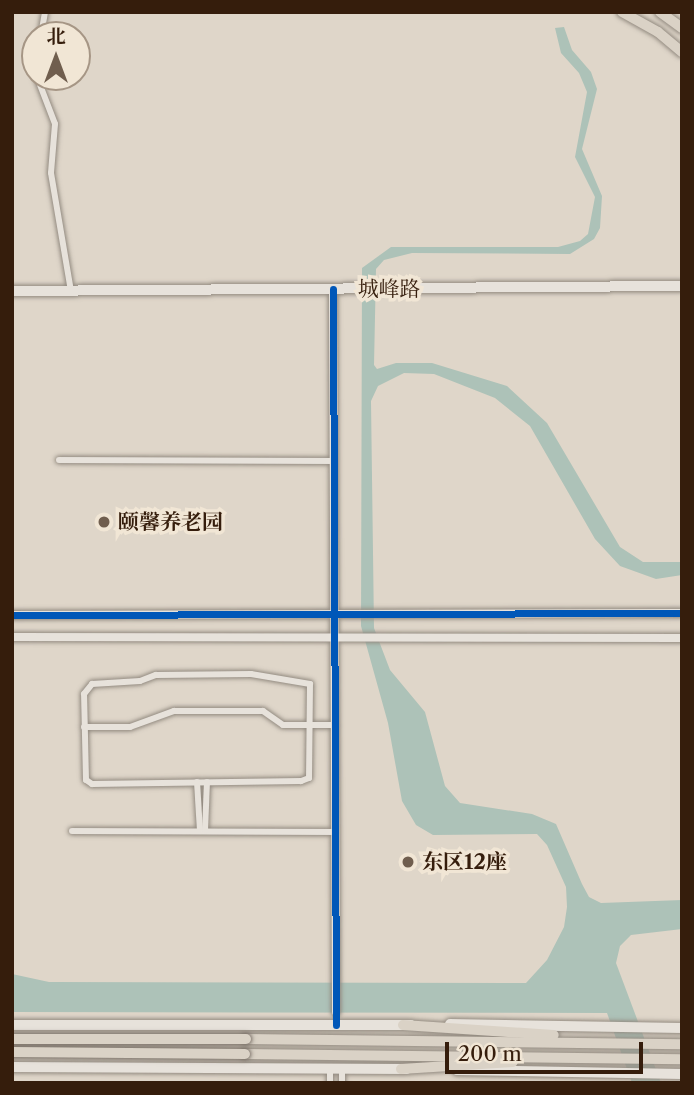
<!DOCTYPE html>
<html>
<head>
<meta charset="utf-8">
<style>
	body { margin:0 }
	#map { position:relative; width:694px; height:1095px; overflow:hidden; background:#dfd6c9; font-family:"Libre Caslon Text","Noto Serif SC",serif }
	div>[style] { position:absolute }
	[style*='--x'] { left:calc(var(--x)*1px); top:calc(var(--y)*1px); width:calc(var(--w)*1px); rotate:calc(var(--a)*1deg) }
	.water>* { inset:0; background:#adc2b8 }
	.roads { filter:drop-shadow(0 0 2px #938b81) drop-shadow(0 0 2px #938b81) }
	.minor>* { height:6px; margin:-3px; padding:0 3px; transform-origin:3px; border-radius:3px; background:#e7e2db }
	.tertiary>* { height:8px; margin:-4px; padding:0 4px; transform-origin:4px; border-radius:4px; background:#e7e2db }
	.secondary>* { height:10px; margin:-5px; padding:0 5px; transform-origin:5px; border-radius:5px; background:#e7e2db }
	.trunk>* { height:10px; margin:-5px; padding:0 5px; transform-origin:5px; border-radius:5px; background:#dad2c6 }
	.bridges { filter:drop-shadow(0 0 2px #7a7168) drop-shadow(0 0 2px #7a7168) }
	.trunk-bridge>* { height:10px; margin:-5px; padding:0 5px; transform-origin:5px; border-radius:5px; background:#dad2c6 }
	.cycleway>* { height:7px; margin:-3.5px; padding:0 3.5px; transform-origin:3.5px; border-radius:3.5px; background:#0057b8 }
	.dots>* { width:19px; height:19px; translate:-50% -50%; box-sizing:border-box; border:4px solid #f1e6d5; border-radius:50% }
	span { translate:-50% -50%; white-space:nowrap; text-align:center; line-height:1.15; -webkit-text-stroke:7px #f1e6d5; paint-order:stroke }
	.street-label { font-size:21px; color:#351d0c }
	.poi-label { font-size:21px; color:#351d0c; font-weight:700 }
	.left { translate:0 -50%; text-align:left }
	.frame { position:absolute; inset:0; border:14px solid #351d0c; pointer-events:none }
	.north { position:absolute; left:21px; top:21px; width:70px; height:70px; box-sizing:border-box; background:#f1e6d5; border:2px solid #a69685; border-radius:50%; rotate:0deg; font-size:19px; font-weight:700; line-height:28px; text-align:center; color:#351d0c }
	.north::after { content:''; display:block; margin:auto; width:24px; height:32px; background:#705e4e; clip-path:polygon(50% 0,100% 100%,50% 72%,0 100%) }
	.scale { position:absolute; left:445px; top:1042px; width:198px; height:32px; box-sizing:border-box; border:4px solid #351d0c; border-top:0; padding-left:9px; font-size:21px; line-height:24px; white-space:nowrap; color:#351d0c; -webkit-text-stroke:5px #f1e6d5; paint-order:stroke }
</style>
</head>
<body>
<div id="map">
	<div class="water">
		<i style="clip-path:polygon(564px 27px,572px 50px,591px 72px,597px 89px,582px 149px,602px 196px,600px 228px,594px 239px,570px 254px,412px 253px,384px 260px,376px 269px,374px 365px,377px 369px,396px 363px,432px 363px,507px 386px,547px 423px,620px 547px,643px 562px,682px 562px,682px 575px,656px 579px,620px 566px,595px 539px,530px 426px,495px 398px,434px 374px,404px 373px,378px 386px,371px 401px,374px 628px,390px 670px,425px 712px,445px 786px,460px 803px,532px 814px,556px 824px,582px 884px,589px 897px,601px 903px,682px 900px,682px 929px,631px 935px,620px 946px,616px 963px,661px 1083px,632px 1083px,607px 1013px,12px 1012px,12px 974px,49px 982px,526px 983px,547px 960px,564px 927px,567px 907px,566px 887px,547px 845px,537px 834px,433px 835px,416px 825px,402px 801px,388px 723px,361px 626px,362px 268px,391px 247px,558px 247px,580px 241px,588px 234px,595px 197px,575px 157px,587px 92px,579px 73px,561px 53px,555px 28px)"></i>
	</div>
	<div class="roads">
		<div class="minor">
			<i style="--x:41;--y:35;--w:23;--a:-80"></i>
			<i style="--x:37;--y:77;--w:50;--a:69"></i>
			<i style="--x:55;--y:124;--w:49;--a:94.7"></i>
			<i style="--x:51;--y:173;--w:120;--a:80.4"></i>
			<i style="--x:59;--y:460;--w:274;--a:0.2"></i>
			<i style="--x:251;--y:674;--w:60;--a:9.6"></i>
			<i style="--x:310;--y:684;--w:94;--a:90.6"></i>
			<i style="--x:309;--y:778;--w:9;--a:159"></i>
			<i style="--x:301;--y:781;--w:209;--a:179.2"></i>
			<i style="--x:92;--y:784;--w:7;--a:-146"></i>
			<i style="--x:86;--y:780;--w:86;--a:-91.3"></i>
			<i style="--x:84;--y:694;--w:13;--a:-51"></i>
			<i style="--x:92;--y:684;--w:48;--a:-3.6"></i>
			<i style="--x:140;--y:681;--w:17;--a:-21"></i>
			<i style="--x:156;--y:675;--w:95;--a:-0.6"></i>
			<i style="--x:84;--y:727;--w:46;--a:0"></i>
			<i style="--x:130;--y:727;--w:47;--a:-20"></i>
			<i style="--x:174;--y:711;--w:89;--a:0"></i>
			<i style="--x:263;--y:711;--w:24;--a:35"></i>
			<i style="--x:283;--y:725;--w:53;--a:0"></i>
			<i style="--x:197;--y:782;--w:49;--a:86.5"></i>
			<i style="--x:72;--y:831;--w:264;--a:0.2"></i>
			<i style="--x:205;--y:831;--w:49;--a:-87.7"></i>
			<i style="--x:330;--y:1069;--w:14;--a:90"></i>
			<i style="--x:342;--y:1069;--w:14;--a:90"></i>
		</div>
		<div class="tertiary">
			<i style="--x:333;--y:289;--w:723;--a:89.76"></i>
			<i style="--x:12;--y:615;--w:670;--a:-0.17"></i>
			<i style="--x:12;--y:637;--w:670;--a:0.09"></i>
		</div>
		<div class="secondary">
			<i style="--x:12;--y:291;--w:670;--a:-0.43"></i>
			<i style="--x:450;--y:1024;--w:232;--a:1"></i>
			<i style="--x:12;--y:1025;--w:399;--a:0"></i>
			<i style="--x:12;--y:1067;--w:395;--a:0.3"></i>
			<i style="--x:457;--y:1070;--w:225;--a:1"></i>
		</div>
		<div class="trunk">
			<i style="--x:622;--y:12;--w:41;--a:29.1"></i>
			<i style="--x:658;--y:32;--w:31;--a:40"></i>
			<i style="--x:660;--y:12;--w:27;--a:36"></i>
			<i style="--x:403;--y:1025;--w:151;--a:3.8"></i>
			<i style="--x:246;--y:1039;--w:436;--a:0.7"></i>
			<i style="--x:245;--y:1054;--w:437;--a:0.7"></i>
			<i style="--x:401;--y:1069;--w:112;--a:-3.6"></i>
		</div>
	</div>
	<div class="bridges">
		<div class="trunk-bridge">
			<i style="--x:12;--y:1039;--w:234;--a:0"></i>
			<i style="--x:12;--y:1052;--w:233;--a:0.5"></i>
		</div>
	</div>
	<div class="cycleway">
		<i style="--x:333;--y:289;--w:736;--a:89.77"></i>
		<i style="--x:12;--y:615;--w:670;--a:-0.17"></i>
	</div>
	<div class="dots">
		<i style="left:104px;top:522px;background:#705e4e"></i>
		<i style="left:408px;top:862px;background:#705e4e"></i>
	</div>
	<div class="street-label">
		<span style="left:389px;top:289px">城峰路</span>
	</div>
	<div class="poi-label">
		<span class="left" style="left:118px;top:522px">颐馨养老园</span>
		<span class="left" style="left:422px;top:862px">东区12座</span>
	</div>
	<div class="frame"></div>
	<div class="north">北</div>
	<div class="scale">200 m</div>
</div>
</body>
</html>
